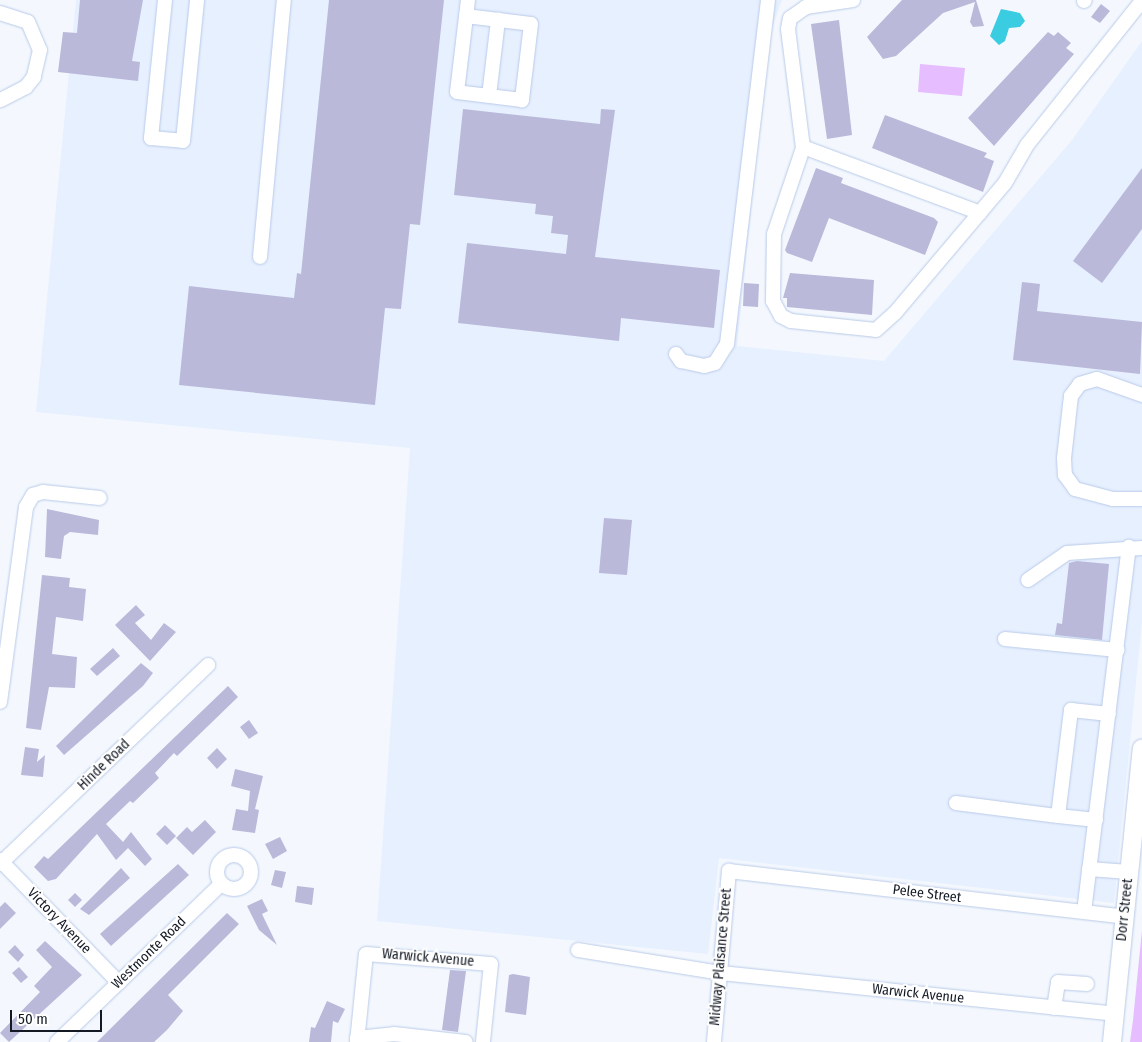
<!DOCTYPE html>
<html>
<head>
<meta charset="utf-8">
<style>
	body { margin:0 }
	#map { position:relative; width:1142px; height:1042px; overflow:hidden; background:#f4f8fe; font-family:"Fira Sans Condensed",sans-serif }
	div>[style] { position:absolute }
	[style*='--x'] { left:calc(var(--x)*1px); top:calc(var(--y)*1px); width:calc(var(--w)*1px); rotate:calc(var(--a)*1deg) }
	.built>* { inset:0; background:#e7f0ff }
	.green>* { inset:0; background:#e6bdff }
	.water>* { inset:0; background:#3acce1 }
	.building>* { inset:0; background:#bab9da }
	.roads { filter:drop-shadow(0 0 1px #b9cae8) drop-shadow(0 0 1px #b9cae8) }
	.minor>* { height:14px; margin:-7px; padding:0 7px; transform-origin:7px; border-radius:7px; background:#fff }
	.minor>.ring { margin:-7px; padding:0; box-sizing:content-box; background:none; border:14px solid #fff; border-radius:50% }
	.major>* { height:18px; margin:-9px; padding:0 9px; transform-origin:9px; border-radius:9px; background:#fff }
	span { translate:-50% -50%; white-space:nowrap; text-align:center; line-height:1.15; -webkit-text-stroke:4px #fff; paint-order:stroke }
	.street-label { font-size:14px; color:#141a24 }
	.scale { position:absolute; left:10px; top:1010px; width:92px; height:22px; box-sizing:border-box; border:2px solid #141a24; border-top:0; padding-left:6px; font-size:15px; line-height:18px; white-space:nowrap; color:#141a24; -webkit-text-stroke:4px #fff; paint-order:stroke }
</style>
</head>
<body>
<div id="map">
	<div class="built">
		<i style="clip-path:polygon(76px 0,782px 0,769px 36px,737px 346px,884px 361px,1072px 140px,1142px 41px,1142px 622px,1114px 903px,719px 858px,708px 954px,377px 921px,410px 448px,36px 412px)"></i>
	</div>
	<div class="green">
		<i style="clip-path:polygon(920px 64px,965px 68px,962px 96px,918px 92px)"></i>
		<i style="clip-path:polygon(1142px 930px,1142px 1042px,1130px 1042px,1133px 1020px)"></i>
	</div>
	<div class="water">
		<i style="clip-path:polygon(1001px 9px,1020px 13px,1025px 21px,1020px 27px,1009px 28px,1005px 41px,999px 45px,990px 36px)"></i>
	</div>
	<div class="building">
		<i style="clip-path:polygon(80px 0,143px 0,132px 61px,140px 62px,138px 81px,58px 72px,63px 32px,77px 33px)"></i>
		<i style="clip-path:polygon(329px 0,444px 0,420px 225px,410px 224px,401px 309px,385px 308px,375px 405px,179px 385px,189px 286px,294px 298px,297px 273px,301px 274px)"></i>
		<i style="clip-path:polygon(902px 0,976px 0,984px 26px,973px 27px,970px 22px,975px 2px,943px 13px,896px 56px,883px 59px,867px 37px)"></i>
		<i style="clip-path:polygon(1101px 4px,1110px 11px,1100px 23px,1091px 17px)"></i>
		<i style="clip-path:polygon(839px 20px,852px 135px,827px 139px,811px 24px)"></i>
		<i style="clip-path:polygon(1048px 32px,1054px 36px,1058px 32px,1071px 43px,1066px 48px,1074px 54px,994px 146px,968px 118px)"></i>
		<i style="clip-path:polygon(463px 109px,600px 124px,601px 109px,615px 110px,595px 257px,720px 270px,714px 328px,621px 318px,619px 341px,458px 323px,467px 243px,566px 254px,568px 235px,551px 233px,553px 216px,535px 214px,536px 204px,454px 195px)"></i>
		<i style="clip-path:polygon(885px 115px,987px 153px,984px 157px,994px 161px,983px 192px,872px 148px)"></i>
		<i style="clip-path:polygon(816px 168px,843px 178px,841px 183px,934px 218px,938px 222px,925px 255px,829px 218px,812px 262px,787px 253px,785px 250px)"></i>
		<i style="clip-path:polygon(1142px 168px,1142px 229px,1102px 283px,1073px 261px)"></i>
		<i style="clip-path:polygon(790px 273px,874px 280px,872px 315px,787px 307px,787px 298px,783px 298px)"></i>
		<i style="clip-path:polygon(1022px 282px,1040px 284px,1037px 311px,1142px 322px,1140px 374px,1013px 360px)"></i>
		<i style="clip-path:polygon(744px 283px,759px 284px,758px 307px,743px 306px)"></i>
		<i style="clip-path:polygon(47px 509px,99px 520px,98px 535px,70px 532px,64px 536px,61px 559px,45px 557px)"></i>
		<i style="clip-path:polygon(604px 518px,632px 520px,627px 575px,599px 573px)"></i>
		<i style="clip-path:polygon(1077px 561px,1109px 564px,1102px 640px,1055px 635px,1057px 623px,1062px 624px,1069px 563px)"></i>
		<i style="clip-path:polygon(42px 575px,70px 578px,69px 587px,86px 589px,83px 621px,56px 617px,52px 654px,77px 657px,75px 688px,49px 687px,41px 730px,26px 728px)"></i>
		<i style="clip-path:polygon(136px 605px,145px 615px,135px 623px,151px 640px,164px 623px,176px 632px,150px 661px,115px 625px)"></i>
		<i style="clip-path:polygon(113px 648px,120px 656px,97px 676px,90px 669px)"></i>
		<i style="clip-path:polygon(141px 663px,153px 673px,143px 686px,64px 755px,56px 746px)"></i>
		<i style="clip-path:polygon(228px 686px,238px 697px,177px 756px,174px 753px,155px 773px,159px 778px,133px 803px,130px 801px,106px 824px,123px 842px,131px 832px,152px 859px,145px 866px,128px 848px,116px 860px,97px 834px,56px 879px,48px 881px,34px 867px,44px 856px,48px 859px)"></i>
		<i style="clip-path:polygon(249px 720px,258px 733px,249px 739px,240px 727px)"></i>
		<i style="clip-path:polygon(25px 747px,39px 749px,37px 762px,45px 755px,43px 777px,21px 775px)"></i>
		<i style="clip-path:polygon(217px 748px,227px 759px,217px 769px,207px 758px)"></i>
		<i style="clip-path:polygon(235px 769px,263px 776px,255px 809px,259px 810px,255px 833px,232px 830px,236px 809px,248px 811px,250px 791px,231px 786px)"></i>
		<i style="clip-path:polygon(205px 820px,216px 832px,193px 855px,176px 838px,187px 827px,192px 832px)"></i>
		<i style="clip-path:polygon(165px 825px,176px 836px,167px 845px,156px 834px)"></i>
		<i style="clip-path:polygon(280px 837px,287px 851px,273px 859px,265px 844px)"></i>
		<i style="clip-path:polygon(178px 864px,189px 875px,111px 946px,100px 934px)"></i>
		<i style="clip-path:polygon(121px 868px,130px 878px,89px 915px,80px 909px)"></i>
		<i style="clip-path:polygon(275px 870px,286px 872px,282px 888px,271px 885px)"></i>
		<i style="clip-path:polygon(297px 886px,314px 888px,312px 905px,295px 902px)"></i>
		<i style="clip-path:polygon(75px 893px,82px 900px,75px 907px,68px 900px)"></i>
		<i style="clip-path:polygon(262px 899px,268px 911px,262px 914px,277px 945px,259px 930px,247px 906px)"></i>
		<i style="clip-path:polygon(5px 902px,16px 913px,0 929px,0 907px)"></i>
		<i style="clip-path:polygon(227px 913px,239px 924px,168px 995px,183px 1011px,167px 1030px,154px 1042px,97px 1042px)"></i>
		<i style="clip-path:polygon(45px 941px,82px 975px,9px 1042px,0 1033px,40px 992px,34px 986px,52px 967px,36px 950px)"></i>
		<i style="clip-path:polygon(15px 945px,24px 955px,18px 962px,8px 952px)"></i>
		<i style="clip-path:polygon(19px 967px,28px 977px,21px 983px,12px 973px)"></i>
		<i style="clip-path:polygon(450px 970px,466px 971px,458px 1032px,442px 1030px)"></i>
		<i style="clip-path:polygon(513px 974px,530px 977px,526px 1015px,505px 1012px,509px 975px)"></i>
		<i style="clip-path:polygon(327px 1001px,345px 1009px,338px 1023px,333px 1021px,331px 1042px,309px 1042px,311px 1027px,315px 1028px)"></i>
	</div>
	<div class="roads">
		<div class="minor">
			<i style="--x:165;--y:0;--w:139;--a:95.8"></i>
			<i style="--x:151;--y:138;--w:32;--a:5"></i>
			<i style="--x:183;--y:141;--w:142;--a:-84.3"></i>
			<i style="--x:853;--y:0;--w:48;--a:171.5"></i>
			<i style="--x:806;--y:7;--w:19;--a:145"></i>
			<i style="--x:790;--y:18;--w:11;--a:100"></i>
			<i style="--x:788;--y:29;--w:120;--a:82.8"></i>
			<i style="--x:803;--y:148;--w:91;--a:108.6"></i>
			<i style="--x:774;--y:234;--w:67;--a:90.9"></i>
			<i style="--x:773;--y:301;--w:17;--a:62"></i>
			<i style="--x:781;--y:316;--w:11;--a:27"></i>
			<i style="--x:791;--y:321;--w:85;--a:6"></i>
			<i style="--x:876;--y:330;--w:25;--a:-42"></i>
			<i style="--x:895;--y:313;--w:170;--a:-49.8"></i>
			<i style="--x:1005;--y:183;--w:44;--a:-59.9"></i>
			<i style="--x:1027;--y:145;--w:184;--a:-51.4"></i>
			<i style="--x:1084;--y:1;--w:1;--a:-45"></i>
			<i style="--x:0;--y:13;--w:29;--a:18"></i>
			<i style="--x:28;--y:22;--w:30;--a:67"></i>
			<i style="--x:40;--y:50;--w:28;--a:103"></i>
			<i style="--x:34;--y:77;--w:13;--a:129"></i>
			<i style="--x:26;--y:87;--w:29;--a:153"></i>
			<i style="--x:466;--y:16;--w:65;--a:7"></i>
			<i style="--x:531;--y:24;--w:77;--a:96.8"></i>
			<i style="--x:522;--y:100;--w:65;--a:-173"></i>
			<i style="--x:457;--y:92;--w:93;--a:-83.2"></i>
			<i style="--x:489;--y:96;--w:77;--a:-83.2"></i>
			<i style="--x:803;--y:147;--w:189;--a:20.4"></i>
			<i style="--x:260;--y:257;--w:258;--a:-84.7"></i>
			<i style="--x:676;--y:354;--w:9;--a:54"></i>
			<i style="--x:681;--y:361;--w:24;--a:12"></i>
			<i style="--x:704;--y:366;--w:11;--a:-15"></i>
			<i style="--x:715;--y:363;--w:22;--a:-58"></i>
			<i style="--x:727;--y:344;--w:346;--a:-83.2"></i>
			<i style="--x:1142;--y:395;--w:48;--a:-160.4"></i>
			<i style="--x:1097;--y:379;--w:18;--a:164"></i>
			<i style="--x:1080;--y:384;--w:15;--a:127"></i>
			<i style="--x:1071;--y:396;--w:62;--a:96.4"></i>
			<i style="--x:1064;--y:458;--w:17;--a:87"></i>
			<i style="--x:1065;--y:475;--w:17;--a:54"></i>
			<i style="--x:1075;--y:489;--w:39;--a:15"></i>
			<i style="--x:1113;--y:499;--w:29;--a:0"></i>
			<i style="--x:1028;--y:580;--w:47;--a:-34.7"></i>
			<i style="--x:1067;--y:553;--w:75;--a:-3.8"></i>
			<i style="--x:1005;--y:639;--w:113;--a:5.6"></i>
			<i style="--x:0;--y:702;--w:197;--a:-82.4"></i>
			<i style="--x:26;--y:507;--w:14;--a:-60"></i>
			<i style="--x:33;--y:495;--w:10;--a:-17"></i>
			<i style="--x:43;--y:492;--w:57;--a:6"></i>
			<i style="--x:956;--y:803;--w:103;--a:7.3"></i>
			<i style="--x:1096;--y:820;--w:38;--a:-174"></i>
			<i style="--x:1058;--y:816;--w:107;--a:-83"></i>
			<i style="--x:1071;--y:710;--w:38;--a:6"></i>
			<i class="ring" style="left:217px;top:855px;width:20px;height:20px"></i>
			<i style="--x:0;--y:860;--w:171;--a:45.9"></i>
			<i style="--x:0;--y:864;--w:288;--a:-43.7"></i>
			<i style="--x:1089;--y:869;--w:40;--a:4.3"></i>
			<i style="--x:1084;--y:912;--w:368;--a:-83"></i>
			<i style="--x:578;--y:950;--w:145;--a:9.1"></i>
			<i style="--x:721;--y:973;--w:396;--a:5.9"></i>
			<i style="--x:1054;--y:1008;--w:26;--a:-81"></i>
			<i style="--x:1058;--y:982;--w:29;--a:4"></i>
			<i style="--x:357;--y:1038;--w:37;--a:-6"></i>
			<i style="--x:394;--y:1034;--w:72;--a:6.3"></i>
			<i style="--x:57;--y:1042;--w:226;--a:-43.9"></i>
			<i style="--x:357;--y:1042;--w:88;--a:-84.2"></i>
			<i style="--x:366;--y:954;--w:125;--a:4.6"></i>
			<i style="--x:491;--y:964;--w:78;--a:95.9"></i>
			<i style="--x:714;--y:1042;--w:172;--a:-85"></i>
			<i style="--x:729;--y:871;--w:398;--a:6.6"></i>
		</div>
		<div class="major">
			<i style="--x:1112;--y:1042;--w:295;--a:-84.2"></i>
		</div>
	</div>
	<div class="street-label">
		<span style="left:104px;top:765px;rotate:-44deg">Hinde Road</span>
		<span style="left:927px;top:894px;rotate:7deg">Pelee Street</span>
		<span style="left:1125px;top:910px;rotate:-84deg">Dorr Street</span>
		<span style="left:59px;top:921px;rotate:46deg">Victory Avenue</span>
		<span style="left:149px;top:953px;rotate:-44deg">Westmonte Road</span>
		<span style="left:721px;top:957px;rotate:-85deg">Midway Plaisance Street</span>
		<span style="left:428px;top:958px;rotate:5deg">Warwick Avenue</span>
		<span style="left:918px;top:994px;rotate:6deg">Warwick Avenue</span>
	</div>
	<div class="scale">50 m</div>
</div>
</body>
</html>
